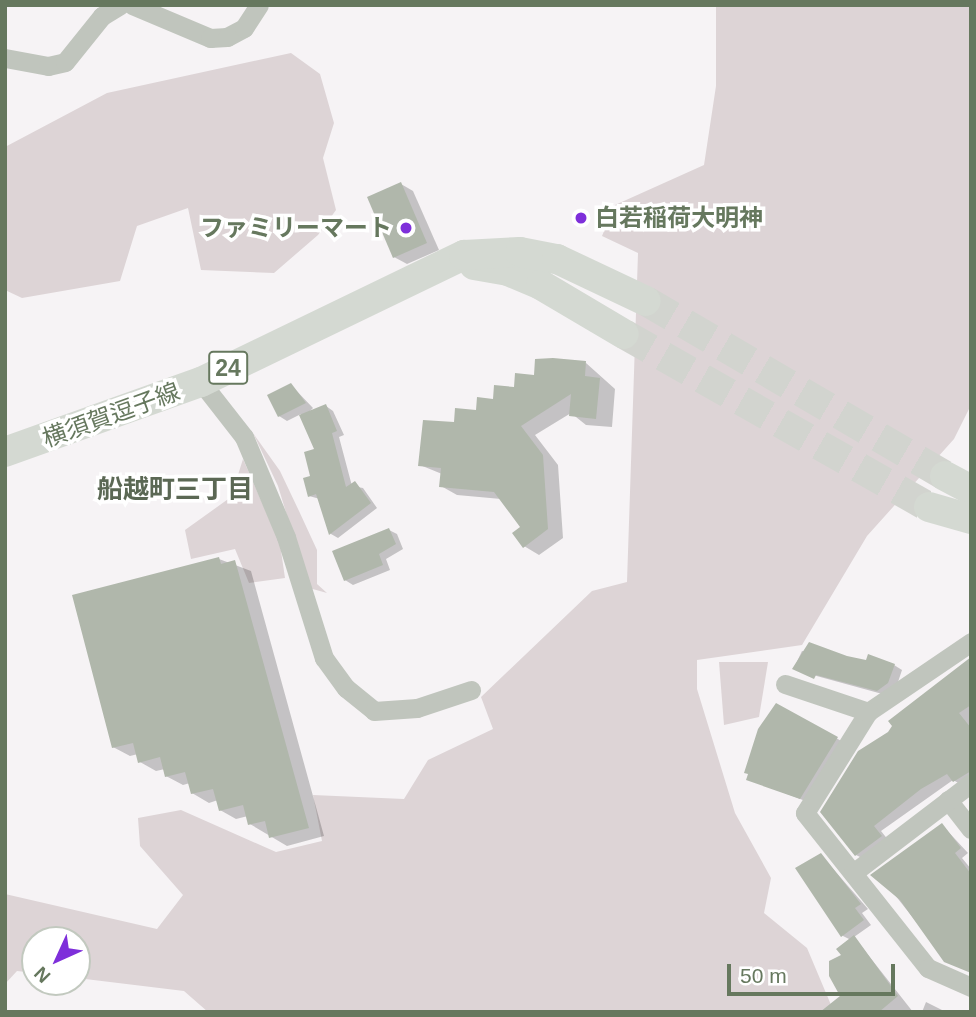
<!DOCTYPE html>
<html>
<head>
<meta charset="utf-8">
<style>
	body { margin:0 }
	#map { position:relative; width:976px; height:1017px; overflow:hidden; background:#f6f3f5; font-family:Helvetica,"Noto Sans JP",sans-serif }
	div>[style] { position:absolute }
	[style*='--x'] { left:calc(var(--x)*1px); top:calc(var(--y)*1px); width:calc(var(--w)*1px); rotate:calc(var(--a)*1deg) }
	.green>* { inset:0; background:#ddd4d6 }
	.shadow>* { inset:0; background:#0003 }
	.building>* { inset:0; background:#b0b7ab }
	.primary-tunnel>* { height:30px; margin-top:-15px; transform-origin:0; background:repeating-linear-gradient(90deg,#d2d4cf 0 30px,transparent 0 45px) }
	.street>* { height:19px; margin:-9.5px; padding:0 9.5px; transform-origin:9.5px; border-radius:9.5px; background:#c0c5bd }
	.primary>* { height:30px; margin:-15px; padding:0 15px; transform-origin:15px; border-radius:15px; background:#d4d9d2 }
	.dots>* { width:19px; height:19px; translate:-50% -50%; box-sizing:border-box; border:4px solid #fff; border-radius:50% }
	span { translate:-50% -50%; white-space:nowrap; text-align:center; line-height:1.15; -webkit-text-stroke:7px #fff; paint-order:stroke }
	.shield-label span { padding:2px 5px; background:#fff; border:2px solid; border-radius:5px; -webkit-text-stroke-width:0 }
	.shield-label { font-size:23px; color:#66785e; font-weight:700 }
	.poi-label { font-size:24px; color:#66785e; font-weight:700 }
	.left { translate:0 -50%; text-align:left }
	.right { translate:-100% -50%; text-align:right }
	.street-label { font-size:24px; color:#66785e }
	.neighbourhood-label { font-size:26px; color:#5b6854; font-weight:700 }
	.frame { position:absolute; inset:0; border:7px solid #66785e; pointer-events:none }
	.north { position:absolute; left:21px; top:926px; width:70px; height:70px; box-sizing:border-box; background:#fff; border:2px solid #c2c9bf; border-radius:50%; rotate:225deg; font-size:19px; font-weight:700; line-height:28px; text-align:center; color:#66785e }
	.north::after { content:''; display:block; margin:auto; width:24px; height:32px; background:#7e2fda; clip-path:polygon(50% 0,100% 100%,50% 72%,0 100%) }
	.scale { position:absolute; left:727px; top:964px; width:168px; height:32px; box-sizing:border-box; border:4px solid #66785e; border-top:0; padding-left:9px; font-size:21px; line-height:24px; white-space:nowrap; color:#66785e; -webkit-text-stroke:5px #fff; paint-order:stroke }
</style>
</head>
<body>
<div id="map">
	<div class="green">
		<i style="clip-path:polygon(716px 5px,971px 5px,971px 405px,954px 439px,867px 536px,802px 645px,697px 660px,697px 689px,735px 813px,771px 878px,764px 913px,807px 948px,834px 1012px,208px 1012px,184px 991px,77px 978px,77px 940px,35px 940px,35px 973px,17px 971px,5px 984px,5px 894px,157px 929px,183px 895px,140px 846px,138px 818px,181px 810px,276px 852px,322px 841px,313px 795px,404px 799px,428px 760px,493px 729px,481px 697px,592px 591px,627px 582px,638px 253px,602px 236px,615px 205px,704px 165px,716px 86px)"></i>
		<i style="clip-path:polygon(291px 53px,320px 74px,334px 123px,323px 158px,336px 210px,318px 235px,274px 273px,201px 270px,188px 208px,137px 226px,120px 281px,22px 298px,5px 290px,5px 147px,107px 93px)"></i>
		<i style="clip-path:polygon(253px 433px,280px 471px,299px 511px,317px 550px,317px 584px,327px 593px,309px 588px,278px 486px)"></i>
		<i style="clip-path:polygon(243px 459px,280px 544px,285px 578px,249px 583px,235px 549px,191px 559px,185px 530px,231px 497px)"></i>
		<i style="clip-path:polygon(719px 662px,768px 662px,759px 717px,724px 725px)"></i>
	</div>
	<div class="shadow">
		<i style="clip-path:polygon(401px 184px,413px 191px,439px 250px,407px 264px,394px 257px)"></i>
		<i style="clip-path:polygon(586px 363px,615px 389px,612px 427px,586px 425px,571px 413px,535px 435px,558px 465px,563px 538px,539px 555px,524px 546px,522px 527px,501px 499px,457px 495px,441px 486px,442px 474px,420px 465px,455px 424px,516px 388px)"></i>
		<i style="clip-path:polygon(291px 385px,313px 408px,306px 415px,326px 406px,333px 411px,344px 435px,339px 437px,352px 486px,363px 488px,377px 508px,338px 538px,331px 534px,320px 499px,309px 496px,316px 450px,301px 414px,287px 421px,279px 416px)"></i>
		<i style="clip-path:polygon(389px 530px,397px 534px,403px 549px,386px 559px,390px 570px,353px 585px,345px 580px)"></i>
		<i style="clip-path:polygon(219px 559px,251px 571px,324px 836px,287px 846px,250px 824px,248px 816px,236px 819px,220px 810px,218px 800px,209px 803px,192px 793px,190px 783px,183px 785px,166px 776px,165px 769px,156px 771px,140px 762px,138px 754px,130px 756px,113px 747px)"></i>
		<i style="clip-path:polygon(802px 651px,894px 665px,902px 670px,896px 688px,886px 695px,802px 672px,794px 668px)"></i>
		<i style="clip-path:polygon(971px 660px,971px 781px,962px 785px,953px 780px,881px 831px,889px 841px,864px 859px,856px 855px,890px 733px)"></i>
		<i style="clip-path:polygon(776px 705px,845px 743px,808px 802px,748px 779px)"></i>
		<i style="clip-path:polygon(942px 825px,968px 853px,962px 858px,971px 869px,971px 972px,948px 962px,891px 890px,873px 876px)"></i>
		<i style="clip-path:polygon(821px 855px,868px 909px,862px 913px,871px 925px,854px 937px,913px 1012px,842px 1012px,843px 955px,851px 940px,843px 936px)"></i>
		<i style="clip-path:polygon(926px 1002px,946px 1012px,922px 1012px)"></i>
	</div>
	<div class="building">
		<i style="clip-path:polygon(401px 182px,427px 243px,393px 258px,367px 197px)"></i>
		<i style="clip-path:polygon(553px 358px,586px 361px,585px 376px,600px 378px,596px 419px,569px 416px,571px 394px,521px 426px,543px 455px,548px 529px,523px 548px,512px 533px,520px 527px,494px 492px,439px 487px,441px 468px,418px 466px,423px 420px,454px 422px,455px 408px,476px 410px,477px 397px,493px 399px,494px 385px,514px 387px,515px 373px,534px 375px,535px 359px)"></i>
		<i style="clip-path:polygon(291px 383px,306px 403px,278px 417px,267px 395px)"></i>
		<i style="clip-path:polygon(326px 404px,337px 431px,332px 433px,346px 487px,355px 481px,371px 503px,329px 535px,316px 494px,308px 497px,303px 478px,310px 476px,304px 452px,314px 449px,299px 415px)"></i>
		<i style="clip-path:polygon(389px 528px,396px 544px,379px 554px,383px 565px,344px 581px,332px 551px)"></i>
		<i style="clip-path:polygon(219px 557px,221px 564px,235px 560px,309px 828px,269px 838px,265px 821px,248px 825px,243px 805px,219px 811px,213px 789px,191px 794px,185px 772px,165px 777px,160px 757px,138px 763px,133px 743px,112px 748px,72px 595px)"></i>
		<i style="clip-path:polygon(809px 642px,847px 656px,866px 660px,868px 654px,895px 664px,888px 683px,877px 691px,816px 675px,814px 679px,792px 669px)"></i>
		<i style="clip-path:polygon(971px 657px,971px 705px,959px 713px,971px 728px,971px 771px,953px 782px,947px 774px,921px 789px,874px 826px,882px 836px,855px 856px,820px 812px,858px 751px,888px 732px,892px 726px,888px 721px)"></i>
		<i style="clip-path:polygon(776px 703px,838px 737px,800px 799px,746px 780px,748px 774px,744px 773px,758px 729px)"></i>
		<i style="clip-path:polygon(942px 823px,961px 848px,955px 853px,971px 874px,971px 973px,944px 962px,900px 900px,870px 875px)"></i>
		<i style="clip-path:polygon(821px 853px,861px 904px,855px 908px,864px 920px,841px 937px,795px 868px)"></i>
		<i style="clip-path:polygon(854px 935px,898px 996px,879px 1012px,820px 1012px,840px 996px,829px 976px,829px 961px,841px 955px,836px 949px)"></i>
	</div>
	<div class="primary-tunnel">
		<i style="--x:646;--y:301;--w:346;--a:30.3"></i>
		<i style="--x:624;--y:334;--w:351;--a:29.6"></i>
	</div>
	<div class="street">
		<i style="--x:132;--y:5;--w:85;--a:22.9"></i>
		<i style="--x:210;--y:38;--w:17;--a:-3"></i>
		<i style="--x:227;--y:37;--w:19;--a:-28"></i>
		<i style="--x:244;--y:28;--w:27;--a:-57"></i>
		<i style="--x:5;--y:58;--w:44;--a:10.5"></i>
		<i style="--x:48;--y:66;--w:17;--a:-13"></i>
		<i style="--x:65;--y:62;--w:59;--a:-51.2"></i>
		<i style="--x:102;--y:16;--w:21;--a:-31"></i>
		<i style="--x:201;--y:382;--w:70;--a:52"></i>
		<i style="--x:244;--y:437;--w:108;--a:67.2"></i>
		<i style="--x:286;--y:537;--w:127;--a:72.6"></i>
		<i style="--x:324;--y:658;--w:37;--a:54"></i>
		<i style="--x:346;--y:688;--w:36;--a:39"></i>
		<i style="--x:374;--y:711;--w:43;--a:-4"></i>
		<i style="--x:417;--y:708;--w:57;--a:-18.4"></i>
		<i style="--x:971;--y:642;--w:125;--a:145.8"></i>
		<i style="--x:868;--y:712;--w:119;--a:122"></i>
		<i style="--x:805;--y:813;--w:198;--a:51.6"></i>
		<i style="--x:928;--y:968;--w:47;--a:23.8"></i>
		<i style="--x:785;--y:684;--w:88;--a:18.6"></i>
		<i style="--x:948;--y:800;--w:37;--a:52"></i>
		<i style="--x:853;--y:873;--w:148;--a:-37.3"></i>
	</div>
	<div class="primary">
		<i style="--x:474;--y:265;--w:35;--a:10"></i>
		<i style="--x:508;--y:271;--w:36;--a:23"></i>
		<i style="--x:541;--y:285;--w:96;--a:30.6"></i>
		<i style="--x:5;--y:452;--w:208;--a:-19.7"></i>
		<i style="--x:201;--y:382;--w:292;--a:-25.8"></i>
		<i style="--x:464;--y:255;--w:56;--a:-3.1"></i>
		<i style="--x:520;--y:252;--w:38;--a:11"></i>
		<i style="--x:557;--y:259;--w:98;--a:25.3"></i>
		<i style="--x:945;--y:476;--w:30;--a:28"></i>
		<i style="--x:929;--y:507;--w:44;--a:15.9"></i>
	</div>
	<div class="dots">
		<i style="left:581px;top:218px;background:#7e2fda"></i>
		<i style="left:406px;top:228px;background:#7e2fda"></i>
	</div>
	<div class="shield-label">
		<span style="left:228px;top:368px">24</span>
	</div>
	<div class="poi-label">
		<span class="left" style="left:595px;top:218px">白若稲荷大明神</span>
		<span class="right" style="left:392px;top:228px">ファミリーマート</span>
	</div>
	<div class="street-label">
		<span style="left:111px;top:415px;rotate:-20deg">横須賀逗子線</span>
	</div>
	<div class="neighbourhood-label">
		<span style="left:175px;top:490px">船越町三丁目</span>
	</div>
	<div class="frame"></div>
	<div class="north">N</div>
	<div class="scale">50 m</div>
</div>
</body>
</html>
